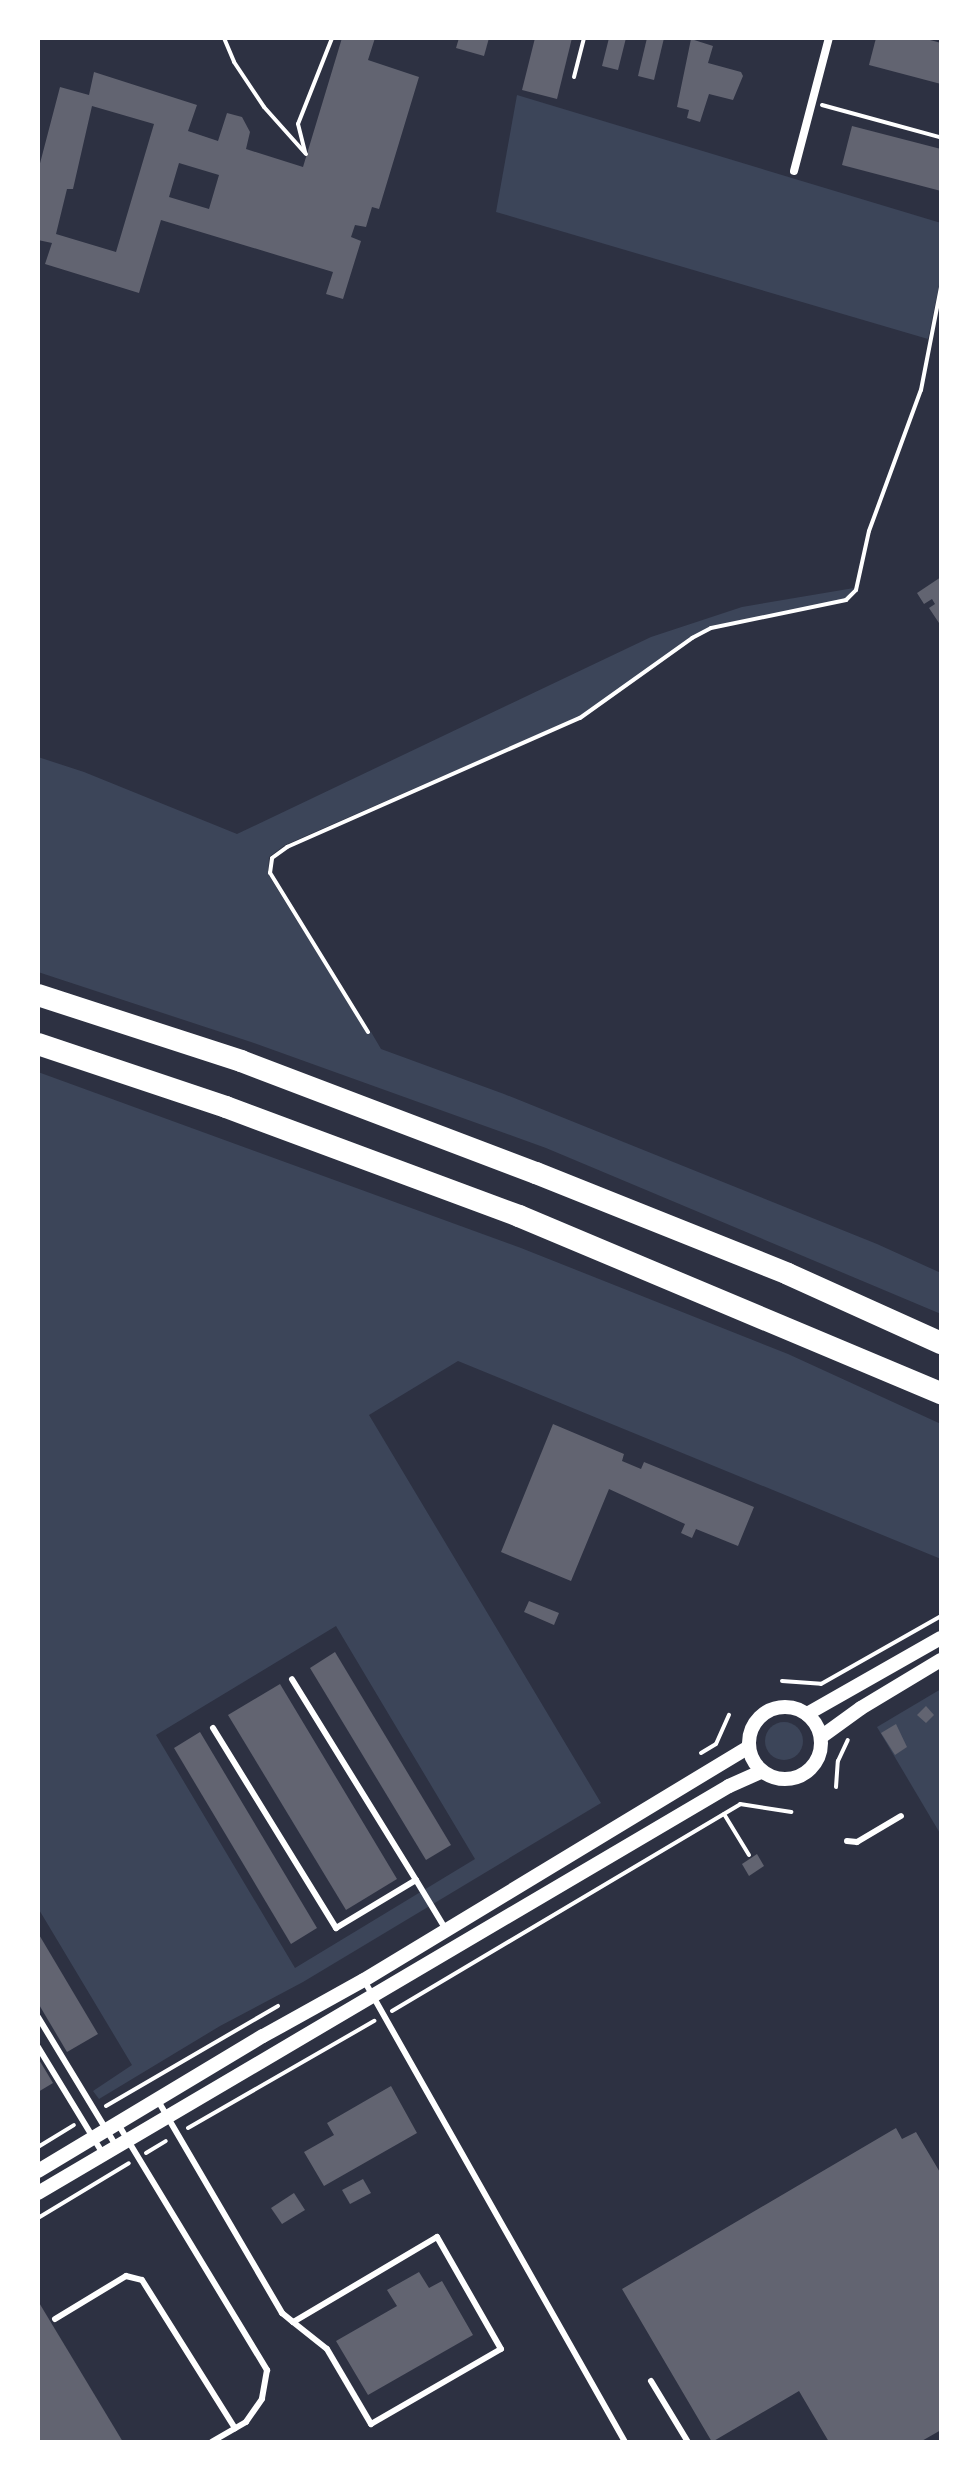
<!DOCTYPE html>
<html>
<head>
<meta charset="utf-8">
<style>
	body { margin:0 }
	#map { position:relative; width:979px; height:2480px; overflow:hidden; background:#2d3142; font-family:"Titillium Web",sans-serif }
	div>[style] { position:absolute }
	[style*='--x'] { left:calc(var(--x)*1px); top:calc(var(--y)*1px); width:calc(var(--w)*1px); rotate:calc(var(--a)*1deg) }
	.green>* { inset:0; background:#3c4559 }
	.round { border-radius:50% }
	.building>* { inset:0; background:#626471 }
	.path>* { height:4px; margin:-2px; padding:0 2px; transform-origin:2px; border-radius:2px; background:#fff }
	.service>* { height:6px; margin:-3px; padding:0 3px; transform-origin:3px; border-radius:3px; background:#fff }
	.minor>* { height:8px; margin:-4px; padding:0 4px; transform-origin:4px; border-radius:4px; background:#fff }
	.tertiary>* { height:14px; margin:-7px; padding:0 7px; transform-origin:7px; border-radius:7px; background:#fff }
	.tertiary>.ring { margin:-7px; padding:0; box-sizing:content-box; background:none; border:14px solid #fff; border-radius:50% }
	.motorway>* { height:22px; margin:-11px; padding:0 11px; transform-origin:11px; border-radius:11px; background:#fff }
	span { translate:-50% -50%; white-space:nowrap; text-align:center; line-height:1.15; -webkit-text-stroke:6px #fff; paint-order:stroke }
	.frame { position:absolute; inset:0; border:40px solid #fff; pointer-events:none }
</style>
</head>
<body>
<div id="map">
	<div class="green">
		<i style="clip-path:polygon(517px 95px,941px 223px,941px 276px,928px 339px,496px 212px)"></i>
		<i style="clip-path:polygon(854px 588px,845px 599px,830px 604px,710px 626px,578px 717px,285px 845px,269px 857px,268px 874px,367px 1033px,371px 1032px,381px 1049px,504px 1094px,877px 1244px,941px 1273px,941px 1314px,546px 1148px,251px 1042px,38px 972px,38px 757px,84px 772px,237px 834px,651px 637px,742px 607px)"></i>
		<i style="clip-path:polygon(evenodd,38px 1072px,521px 1248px,788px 1354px,941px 1424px,941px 1559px,458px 1361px,369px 1415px,601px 1803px,303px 1982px,220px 2026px,99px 2099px,93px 2091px,132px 2065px,38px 1908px,38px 1072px,336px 1626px,475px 1859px,295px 1968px,156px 1735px,336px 1626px)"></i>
		<i style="clip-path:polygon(941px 1689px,941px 1835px,877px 1727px)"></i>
		<i class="round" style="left:765px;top:1722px;width:38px;height:38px"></i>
	</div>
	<div class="building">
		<i style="clip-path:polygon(evenodd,342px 38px,375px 38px,368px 60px,419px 77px,379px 209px,372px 207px,366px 227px,355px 225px,351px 237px,361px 241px,343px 299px,326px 294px,333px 272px,161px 220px,139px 293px,45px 264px,52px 243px,38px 240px,38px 171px,60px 87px,89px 95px,94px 72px,197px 105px,188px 131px,218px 141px,227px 113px,242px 117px,250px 132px,246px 149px,303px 167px,342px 38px,92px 106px,154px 124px,116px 252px,56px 234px,67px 189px,73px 189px,92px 106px,342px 38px,179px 163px,219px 175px,209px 209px,169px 197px,179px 163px)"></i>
		<i style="clip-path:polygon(459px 38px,489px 38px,484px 56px,456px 48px)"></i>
		<i style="clip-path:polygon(535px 38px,572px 38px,557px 99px,522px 90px)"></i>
		<i style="clip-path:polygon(609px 38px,626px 38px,618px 70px,602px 66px)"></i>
		<i style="clip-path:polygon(647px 38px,664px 38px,654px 80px,638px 76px)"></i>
		<i style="clip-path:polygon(876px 38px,923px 38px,941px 43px,941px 84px,869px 65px)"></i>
		<i style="clip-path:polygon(691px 39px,713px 46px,708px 63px,741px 72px,743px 76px,733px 100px,709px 94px,700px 122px,687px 118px,689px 110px,677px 107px)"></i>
		<i style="clip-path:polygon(852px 126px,941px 149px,941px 191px,842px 165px)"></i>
		<i style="clip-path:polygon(941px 577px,941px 626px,929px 608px,935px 604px,932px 599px,924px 604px,917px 593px)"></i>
		<i style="clip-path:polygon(553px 1424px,624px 1454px,622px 1461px,641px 1469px,644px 1462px,754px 1507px,738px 1546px,696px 1529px,692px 1538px,681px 1533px,685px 1524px,609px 1489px,571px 1581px,501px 1552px)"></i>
		<i style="clip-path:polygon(529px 1601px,559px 1613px,554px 1625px,524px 1612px)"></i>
		<i style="clip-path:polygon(335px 1652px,451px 1845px,426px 1860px,310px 1668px)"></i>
		<i style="clip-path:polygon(280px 1684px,397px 1879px,346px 1910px,228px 1715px)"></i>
		<i style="clip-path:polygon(926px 1706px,934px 1715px,926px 1723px,917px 1715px)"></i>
		<i style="clip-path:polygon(896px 1724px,907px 1747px,895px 1755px,881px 1733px)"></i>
		<i style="clip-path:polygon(200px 1732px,317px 1928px,291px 1944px,174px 1748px)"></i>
		<i style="clip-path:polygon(757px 1854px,764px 1866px,749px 1876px,742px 1864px)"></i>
		<i style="clip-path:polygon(38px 1933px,98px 2034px,67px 2052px,38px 2003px)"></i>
		<i style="clip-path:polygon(38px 2058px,53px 2083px,38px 2092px)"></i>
		<i style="clip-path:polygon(391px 2086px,417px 2133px,324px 2186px,304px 2152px,334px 2135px,327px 2123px)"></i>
		<i style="clip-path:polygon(896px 2128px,902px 2139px,916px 2132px,941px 2174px,941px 2430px,920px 2442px,829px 2442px,799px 2391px,712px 2442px,622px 2289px)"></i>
		<i style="clip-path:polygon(363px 2179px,371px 2193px,350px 2204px,342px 2190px)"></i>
		<i style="clip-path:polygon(294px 2193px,305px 2210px,282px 2224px,271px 2208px)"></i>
		<i style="clip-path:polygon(419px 2272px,429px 2288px,442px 2281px,473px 2335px,368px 2395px,336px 2341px,397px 2306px,387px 2290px)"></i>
		<i style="clip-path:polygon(38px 2301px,123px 2442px,38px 2442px)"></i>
	</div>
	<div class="path">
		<i style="--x:224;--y:38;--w:26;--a:67"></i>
		<i style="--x:234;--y:62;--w:54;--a:56.3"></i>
		<i style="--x:264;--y:107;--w:63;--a:48.2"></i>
		<i style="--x:574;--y:77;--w:40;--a:-75.6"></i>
		<i style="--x:822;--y:105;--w:121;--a:15.3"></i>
		<i style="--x:305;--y:152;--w:29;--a:-104"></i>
		<i style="--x:298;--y:124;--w:92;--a:-68.4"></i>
		<i style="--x:368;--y:1032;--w:187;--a:-121.6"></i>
		<i style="--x:270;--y:873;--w:15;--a:-82"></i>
		<i style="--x:272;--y:858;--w:19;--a:-36"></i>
		<i style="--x:287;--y:847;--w:320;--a:-23.8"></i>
		<i style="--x:580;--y:718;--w:138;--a:-35.5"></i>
		<i style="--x:692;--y:638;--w:21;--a:-28"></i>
		<i style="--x:711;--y:628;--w:138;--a:-11.7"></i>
		<i style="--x:846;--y:600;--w:14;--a:-45"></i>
		<i style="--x:856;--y:590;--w:60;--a:-77.6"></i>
		<i style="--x:869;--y:531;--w:150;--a:-69.8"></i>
		<i style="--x:921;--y:390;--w:105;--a:-79"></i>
		<i style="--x:782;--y:1681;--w:39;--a:4"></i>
		<i style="--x:821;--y:1684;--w:138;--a:-29.5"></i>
		<i style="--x:701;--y:1753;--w:17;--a:-31"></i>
		<i style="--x:716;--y:1744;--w:32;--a:-66"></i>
		<i style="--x:836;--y:1787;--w:26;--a:-86"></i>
		<i style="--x:838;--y:1761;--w:23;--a:-65"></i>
		<i style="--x:724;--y:1814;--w:48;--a:58.6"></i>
		<i style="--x:392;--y:2011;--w:405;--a:-30.7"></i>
		<i style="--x:740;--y:1804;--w:52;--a:8.9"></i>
		<i style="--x:106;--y:2106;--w:199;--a:-30.2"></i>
		<i style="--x:188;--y:2128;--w:215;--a:-29.9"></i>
		<i style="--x:38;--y:2147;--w:42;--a:-31.4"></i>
		<i style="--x:146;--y:2153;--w:23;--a:-31"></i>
		<i style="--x:38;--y:2218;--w:106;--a:-31.1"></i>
	</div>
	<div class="service">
		<i style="--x:213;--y:1728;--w:235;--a:58.4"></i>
		<i style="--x:336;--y:1928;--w:93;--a:-31"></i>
		<i style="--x:416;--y:1880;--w:236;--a:-121.7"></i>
		<i style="--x:847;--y:1841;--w:10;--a:6"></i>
		<i style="--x:857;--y:1842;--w:51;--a:-30.6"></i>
		<i style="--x:416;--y:1880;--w:56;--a:58.9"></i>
		<i style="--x:365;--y:1982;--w:528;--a:60.52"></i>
		<i style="--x:38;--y:2017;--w:151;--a:58.8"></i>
		<i style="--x:38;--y:2047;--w:125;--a:58.7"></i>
		<i style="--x:157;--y:2099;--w:248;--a:59.7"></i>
		<i style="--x:282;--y:2313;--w:14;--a:39"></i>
		<i style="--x:293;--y:2322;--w:43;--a:38.5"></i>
		<i style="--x:327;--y:2349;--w:87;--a:59.6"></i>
		<i style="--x:371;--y:2424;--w:150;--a:-30"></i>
		<i style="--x:501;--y:2349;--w:129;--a:-119.7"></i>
		<i style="--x:437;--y:2237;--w:167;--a:149.4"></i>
		<i style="--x:118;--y:2124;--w:288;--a:58.8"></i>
		<i style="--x:267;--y:2370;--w:29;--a:100"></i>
		<i style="--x:262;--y:2399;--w:28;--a:125"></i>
		<i style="--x:246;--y:2422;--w:39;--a:150"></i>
		<i style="--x:55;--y:2319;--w:83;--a:-31.2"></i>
		<i style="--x:126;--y:2276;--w:16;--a:14"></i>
		<i style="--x:142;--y:2280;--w:175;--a:57.9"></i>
		<i style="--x:651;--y:2381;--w:71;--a:58.8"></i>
	</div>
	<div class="minor">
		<i style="--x:794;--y:171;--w:138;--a:-75.3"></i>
	</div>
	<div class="tertiary">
		<i class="ring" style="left:749px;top:1707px;width:58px;height:58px"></i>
		<i style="--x:807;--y:1714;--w:154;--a:-29.6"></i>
		<i style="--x:821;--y:1737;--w:49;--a:-35.9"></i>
		<i style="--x:861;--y:1708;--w:93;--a:-31"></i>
		<i style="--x:38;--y:2171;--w:262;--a:-31"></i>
		<i style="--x:263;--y:2036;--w:115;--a:-29"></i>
		<i style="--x:364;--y:1980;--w:449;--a:-31.2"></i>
		<i style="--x:38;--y:2193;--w:802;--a:-30.5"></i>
		<i style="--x:729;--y:1786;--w:35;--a:-24"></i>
	</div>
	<div class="motorway">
		<i style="--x:38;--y:995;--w:213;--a:18"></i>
		<i style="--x:241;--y:1061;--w:316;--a:20.8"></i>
		<i style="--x:536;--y:1173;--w:271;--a:21.8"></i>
		<i style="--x:788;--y:1274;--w:168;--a:24.3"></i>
		<i style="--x:38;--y:1044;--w:198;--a:18.5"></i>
		<i style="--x:226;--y:1107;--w:313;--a:20.4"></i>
		<i style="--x:519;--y:1216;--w:458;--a:22.8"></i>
	</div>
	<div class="frame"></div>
</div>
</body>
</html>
